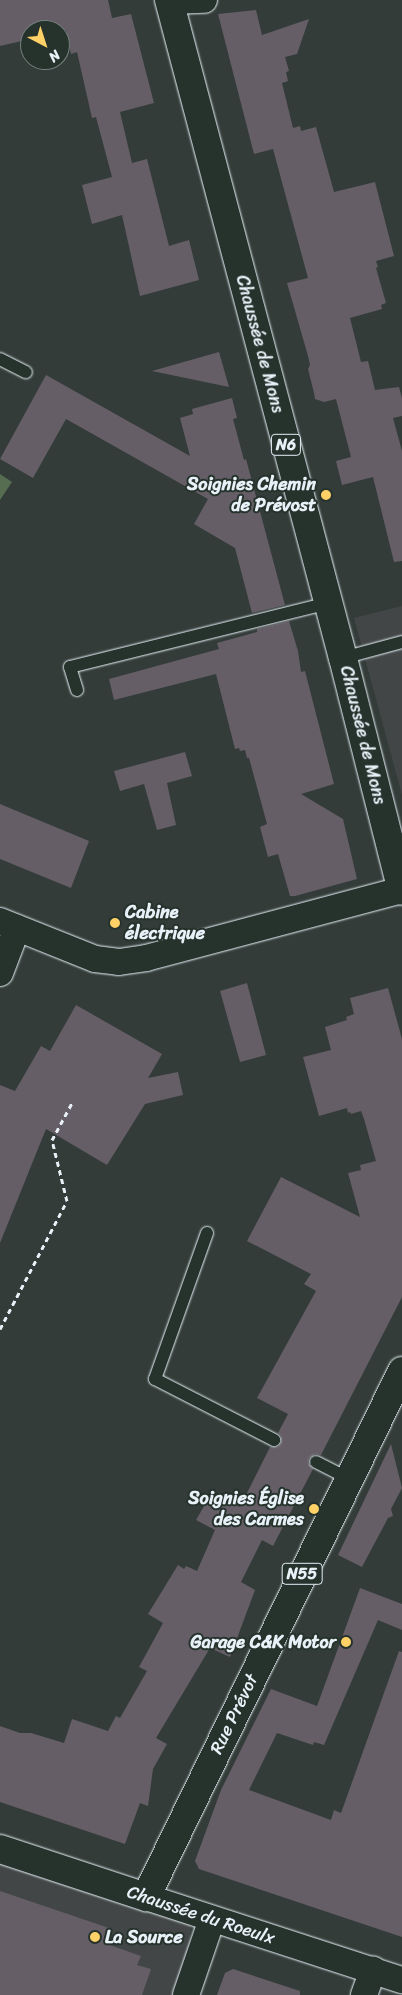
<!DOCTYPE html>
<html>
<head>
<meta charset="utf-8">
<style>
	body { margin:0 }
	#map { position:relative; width:402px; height:1995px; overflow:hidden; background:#333c38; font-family:Sriracha,sans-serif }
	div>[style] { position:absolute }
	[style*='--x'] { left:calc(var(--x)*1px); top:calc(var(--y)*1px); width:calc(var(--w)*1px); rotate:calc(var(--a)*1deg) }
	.built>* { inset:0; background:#424646 }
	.green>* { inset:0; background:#566d52 }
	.building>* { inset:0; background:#655e66 }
	.path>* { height:3px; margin-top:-1.5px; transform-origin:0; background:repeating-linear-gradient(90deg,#e8f1f8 0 5px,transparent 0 9px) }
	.roads { filter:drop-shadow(0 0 1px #e8f1f8) drop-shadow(0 0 1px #e8f1f8) }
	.lane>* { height:12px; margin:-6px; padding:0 6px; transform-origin:6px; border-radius:6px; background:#26332d }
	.street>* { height:26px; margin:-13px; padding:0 13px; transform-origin:13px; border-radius:13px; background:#26332d }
	.primary>* { height:28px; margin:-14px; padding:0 14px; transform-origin:14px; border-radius:14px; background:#26332d }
	.dots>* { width:14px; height:14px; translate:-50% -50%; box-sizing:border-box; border:2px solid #26332d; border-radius:50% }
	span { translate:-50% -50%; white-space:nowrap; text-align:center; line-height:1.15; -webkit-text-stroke:4px #26332d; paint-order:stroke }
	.shield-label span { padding:1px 4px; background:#26332d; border:1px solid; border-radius:4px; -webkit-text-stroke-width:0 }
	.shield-label { font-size:16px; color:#e8f1f8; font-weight:700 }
	.street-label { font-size:18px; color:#e8f1f8 }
	.poi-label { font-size:18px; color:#e8f1f8; font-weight:700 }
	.right { translate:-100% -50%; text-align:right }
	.left { translate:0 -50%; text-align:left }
	.north { position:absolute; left:20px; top:20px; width:50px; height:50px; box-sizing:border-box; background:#26332d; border:1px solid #747f7e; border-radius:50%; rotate:140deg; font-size:14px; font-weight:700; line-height:20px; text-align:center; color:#e8f1f8 }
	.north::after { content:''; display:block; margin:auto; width:18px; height:22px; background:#ffd166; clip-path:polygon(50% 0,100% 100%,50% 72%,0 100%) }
</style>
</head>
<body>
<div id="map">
	<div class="built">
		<i style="clip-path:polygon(402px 606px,402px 795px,354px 618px)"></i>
		<i style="clip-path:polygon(0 1853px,191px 1924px,189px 1951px,174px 1995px,0 1995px)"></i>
	</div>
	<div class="green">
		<i style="clip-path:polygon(0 474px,12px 482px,0 500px)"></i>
	</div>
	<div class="building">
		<i style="clip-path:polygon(0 0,108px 0,112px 18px,131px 14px,154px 103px,120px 112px,132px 163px,147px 159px,169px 246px,189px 240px,199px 280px,140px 296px,122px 215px,92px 224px,82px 185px,112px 177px,96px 117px,92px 118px,77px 52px,71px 54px,66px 30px,30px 30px,30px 39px,0 46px)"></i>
		<i style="clip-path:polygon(256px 10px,262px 35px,309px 19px,297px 54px,285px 57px,289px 71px,286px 72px,288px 81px,282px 83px,293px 128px,300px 126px,301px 131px,316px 127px,334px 192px,375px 182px,394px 256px,376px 261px,378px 267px,376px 268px,386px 303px,381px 305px,382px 309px,350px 318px,361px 362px,368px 361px,375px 390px,399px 387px,402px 398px,402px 416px,393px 418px,402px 451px,402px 561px,394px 562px,373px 477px,342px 485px,336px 461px,351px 457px,336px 399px,324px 402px,315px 399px,314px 393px,308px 369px,310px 365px,308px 356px,287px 283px,308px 278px,273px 149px,254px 154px,218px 14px)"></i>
		<i style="clip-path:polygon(219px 352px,229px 387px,152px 371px)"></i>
		<i style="clip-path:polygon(46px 375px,190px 456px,180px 418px,193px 414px,192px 409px,232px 398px,237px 418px,233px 419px,244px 460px,246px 459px,285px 605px,252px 613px,235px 548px,194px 524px,208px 499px,66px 419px,33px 478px,0 459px)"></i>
		<i style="clip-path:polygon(289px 621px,298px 651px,301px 672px,305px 671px,334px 784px,301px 794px,343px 819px,357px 879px,295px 896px,290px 896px,278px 854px,268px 857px,260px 827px,267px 824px,249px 758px,247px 758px,245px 750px,240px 751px,239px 748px,235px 749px,216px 674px,114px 700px,109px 679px,219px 649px,217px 643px,257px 632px,257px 629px)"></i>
		<i style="clip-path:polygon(185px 752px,192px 776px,167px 783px,176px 825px,157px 830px,144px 784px,120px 791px,114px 771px)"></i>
		<i style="clip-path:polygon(0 804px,89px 841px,71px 888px,0 859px)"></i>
		<i style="clip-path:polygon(247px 983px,266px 1055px,240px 1062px,220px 991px)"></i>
		<i style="clip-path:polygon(388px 988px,402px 1039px,402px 1297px,321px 1455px,315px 1454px,309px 1458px,308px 1463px,313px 1469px,273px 1546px,262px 1540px,241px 1582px,255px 1590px,230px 1657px,210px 1648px,156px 1738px,167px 1744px,153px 1769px,148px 1806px,140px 1803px,125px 1844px,0 1802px,0 1726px,20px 1733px,31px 1733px,64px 1743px,72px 1719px,108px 1731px,116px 1716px,120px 1718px,147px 1671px,139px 1667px,163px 1623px,148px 1614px,178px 1565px,184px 1569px,186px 1566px,197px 1571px,215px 1530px,196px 1520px,207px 1501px,219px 1508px,224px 1499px,240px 1507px,270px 1447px,278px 1447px,281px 1443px,281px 1436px,278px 1433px,288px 1414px,257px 1398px,316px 1291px,304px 1284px,311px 1274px,247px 1241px,281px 1177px,360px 1217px,348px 1173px,361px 1170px,360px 1165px,376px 1161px,364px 1119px,361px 1111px,351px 1114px,350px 1112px,348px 1113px,347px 1108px,319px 1116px,303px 1057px,331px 1050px,325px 1027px,347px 1020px,346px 1017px,354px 1014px,350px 998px)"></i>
		<i style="clip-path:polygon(76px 1005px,162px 1054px,148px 1078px,178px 1072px,183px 1095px,145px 1104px,107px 1165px,46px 1129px,0 1243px,0 1085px,15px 1091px,41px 1046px,50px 1051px)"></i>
		<i style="clip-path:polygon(391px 1444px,402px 1488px,391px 1509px,393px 1516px,388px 1518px,362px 1567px,338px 1555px)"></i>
		<i style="clip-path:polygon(360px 1588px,402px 1604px,402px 1630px,378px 1620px,324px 1745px,314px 1742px,313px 1745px,277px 1733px,249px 1790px,331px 1820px,334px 1810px,341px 1813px,399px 1651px,402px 1652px,402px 1937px,199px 1869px,195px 1861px,221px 1790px,271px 1689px,317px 1706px)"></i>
		<i style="clip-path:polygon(0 1891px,109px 1928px,104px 1943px,141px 1956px,137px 1965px,151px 1969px,142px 1995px,0 1995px)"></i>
		<i style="clip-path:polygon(233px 1969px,300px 1991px,300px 1995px,217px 1995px,225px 1973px)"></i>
	</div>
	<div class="path">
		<i style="--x:0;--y:1329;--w:144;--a:-62.4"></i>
		<i style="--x:67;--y:1201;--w:63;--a:-103.8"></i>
		<i style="--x:52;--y:1140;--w:44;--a:-61.7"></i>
	</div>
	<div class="roads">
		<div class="lane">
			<i style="--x:0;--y:359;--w:29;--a:27"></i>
			<i style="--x:343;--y:658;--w:61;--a:-15.2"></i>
			<i style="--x:77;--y:690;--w:24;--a:-107"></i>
			<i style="--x:70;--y:667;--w:266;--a:-13.9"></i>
			<i style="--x:207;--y:1233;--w:155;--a:109.6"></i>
			<i style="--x:155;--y:1379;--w:134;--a:27.1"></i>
			<i style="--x:316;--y:1462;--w:37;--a:27"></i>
		</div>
		<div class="street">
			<i style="--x:169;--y:1;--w:35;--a:-2"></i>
			<i style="--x:0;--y:921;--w:102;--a:21.8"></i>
			<i style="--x:95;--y:959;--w:24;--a:7"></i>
			<i style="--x:119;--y:962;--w:27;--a:-8"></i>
			<i style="--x:146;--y:958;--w:265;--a:-14.9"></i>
			<i style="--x:0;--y:973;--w:48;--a:-69.3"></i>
			<i style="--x:146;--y:1897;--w:269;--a:18"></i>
			<i style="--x:186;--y:1995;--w:80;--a:-71.1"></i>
			<i style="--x:364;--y:1995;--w:27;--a:-70"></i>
		</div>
		<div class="primary">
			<i style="--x:169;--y:0;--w:681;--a:75.19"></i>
			<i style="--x:343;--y:658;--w:240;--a:75.8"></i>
			<i style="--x:0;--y:1849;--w:154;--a:18.2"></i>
			<i style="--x:146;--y:1897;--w:585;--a:-64.05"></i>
		</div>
	</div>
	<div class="dots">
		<i style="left:326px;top:495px;background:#ffd166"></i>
		<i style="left:115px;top:923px;background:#ffd166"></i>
		<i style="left:314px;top:1509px;background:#ffd166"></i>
		<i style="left:346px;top:1642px;background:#ffd166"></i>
		<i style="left:95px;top:1937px;background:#ffd166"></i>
	</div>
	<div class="shield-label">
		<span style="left:286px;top:445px">N6</span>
		<span style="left:302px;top:1574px">N55</span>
	</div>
	<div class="street-label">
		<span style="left:260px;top:344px;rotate:75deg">Chaussée de Mons</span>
		<span style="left:363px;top:735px;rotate:76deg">Chaussée de Mons</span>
		<span style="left:234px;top:1714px;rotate:-64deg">Rue Prévot</span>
		<span style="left:201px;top:1915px;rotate:18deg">Chaussée du Roeulx</span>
	</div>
	<div class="poi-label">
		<span class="right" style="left:316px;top:495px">Soignies Chemin<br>de Prévost</span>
		<span class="left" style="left:125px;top:923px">Cabine<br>électrique</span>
		<span class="right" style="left:304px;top:1509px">Soignies Église<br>des Carmes</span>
		<span class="right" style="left:336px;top:1642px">Garage C&amp;K Motor</span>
		<span class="left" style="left:105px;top:1937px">La Source</span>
	</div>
	<div class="north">N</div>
</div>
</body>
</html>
